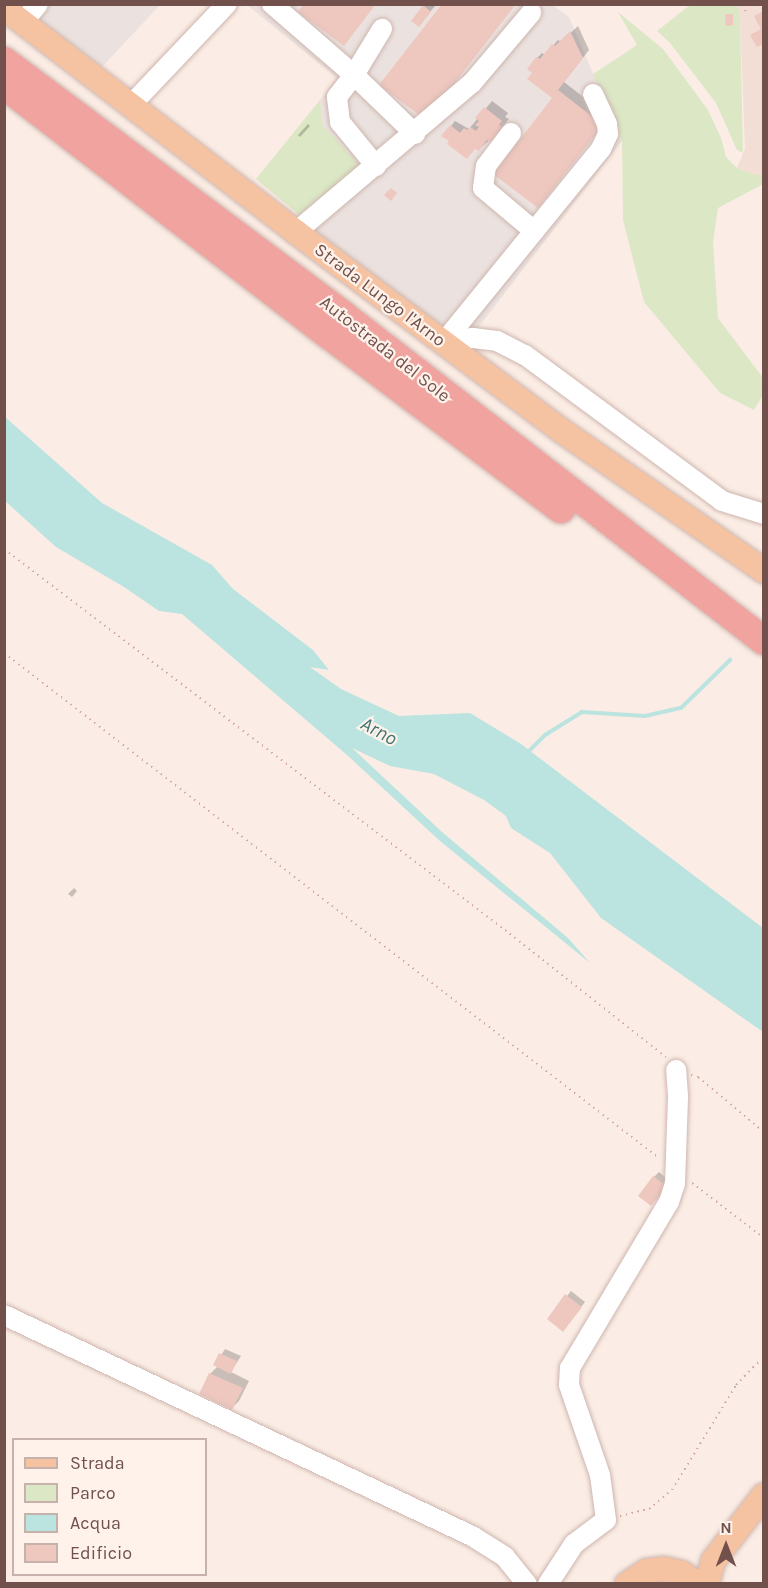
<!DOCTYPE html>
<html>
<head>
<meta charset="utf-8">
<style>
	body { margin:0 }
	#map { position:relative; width:768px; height:1588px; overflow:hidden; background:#fbede5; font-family:Karla,sans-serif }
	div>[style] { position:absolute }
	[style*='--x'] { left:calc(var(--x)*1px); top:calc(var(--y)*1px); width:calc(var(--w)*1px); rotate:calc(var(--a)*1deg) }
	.residential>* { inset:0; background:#f2ded4 }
	.industrial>* { inset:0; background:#ebe2df }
	.green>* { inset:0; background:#dbe7c5 }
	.water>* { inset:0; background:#bbe3df }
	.shadow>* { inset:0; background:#0003 }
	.stream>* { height:4px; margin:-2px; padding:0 2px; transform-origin:2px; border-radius:2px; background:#bbe3df }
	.building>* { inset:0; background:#eec7bf }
	.path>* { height:2px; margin-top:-1px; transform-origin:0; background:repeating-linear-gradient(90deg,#d3aaa2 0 1.5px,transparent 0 6px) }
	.roads { filter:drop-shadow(0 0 2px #ceb6af) drop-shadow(0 0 2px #ceb6af) }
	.minor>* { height:20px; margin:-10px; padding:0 10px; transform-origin:10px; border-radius:10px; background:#fff }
	.major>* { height:24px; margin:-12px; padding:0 12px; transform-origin:12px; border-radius:12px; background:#f5c3a2 }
	.highway>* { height:28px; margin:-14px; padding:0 14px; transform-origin:14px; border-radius:14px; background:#f1a3a0 }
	span { translate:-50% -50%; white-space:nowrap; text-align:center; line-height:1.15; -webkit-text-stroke:4.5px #fef2eb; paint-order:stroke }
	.street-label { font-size:18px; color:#72514c }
	.water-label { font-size:20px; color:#417672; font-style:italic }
	.frame { position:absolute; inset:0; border:6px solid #72514c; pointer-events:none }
	.legend { position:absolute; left:12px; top:1438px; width:195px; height:138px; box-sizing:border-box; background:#fef2eb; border:2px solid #c6b2ab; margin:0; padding:8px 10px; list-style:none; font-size:18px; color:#72514c }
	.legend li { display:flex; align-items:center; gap:12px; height:30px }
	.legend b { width:30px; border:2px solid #c6b2ab }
	.north { position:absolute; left:696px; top:1516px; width:60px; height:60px; -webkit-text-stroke:4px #fef2eb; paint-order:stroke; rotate:0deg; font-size:16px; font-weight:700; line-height:24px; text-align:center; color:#72514c }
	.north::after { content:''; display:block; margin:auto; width:21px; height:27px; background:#72514c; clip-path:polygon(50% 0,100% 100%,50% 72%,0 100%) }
</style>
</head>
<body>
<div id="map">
	<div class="residential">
		<i style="clip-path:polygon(737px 5px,763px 5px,763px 174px,755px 175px,737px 168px,745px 149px,740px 15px)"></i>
	</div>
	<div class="industrial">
		<i style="clip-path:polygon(551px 4px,569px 17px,622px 141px,464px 346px,298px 220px,361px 166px,323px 126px,320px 100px,337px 78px,247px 5px)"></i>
		<i style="clip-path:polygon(18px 5px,160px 5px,102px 67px)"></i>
	</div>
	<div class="green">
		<i style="clip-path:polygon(690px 5px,737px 5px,740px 15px,743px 153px,737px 150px,716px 103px,670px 43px,657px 31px)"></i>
		<i style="clip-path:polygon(618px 12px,663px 49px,708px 110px,721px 138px,726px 157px,737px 168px,755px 175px,763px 174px,763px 184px,718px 208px,713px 242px,718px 318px,763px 378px,763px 395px,754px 410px,720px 393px,644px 302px,623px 220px,622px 141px,593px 74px,637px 45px)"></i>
		<i style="clip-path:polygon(320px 100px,323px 126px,361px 166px,302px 217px,256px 179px)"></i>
	</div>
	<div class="water">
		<i style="clip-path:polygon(4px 416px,102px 503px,212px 565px,233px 589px,313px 650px,329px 670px,310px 667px,341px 689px,399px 716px,470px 713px,521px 744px,763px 928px,763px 1032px,601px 918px,550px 853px,511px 828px,506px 816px,484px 800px,434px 774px,390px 766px,352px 748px,442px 832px,568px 938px,590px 963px,440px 841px,347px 755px,182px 614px,159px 611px,124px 587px,56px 547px,5px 501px)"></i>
	</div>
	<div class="shadow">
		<i style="clip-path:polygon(426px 4px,435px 6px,423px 20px,413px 20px)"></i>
		<i style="clip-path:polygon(578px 26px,589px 50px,564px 82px,609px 117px,538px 206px,554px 98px,534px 73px,537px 58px,542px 53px,545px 55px,558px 40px,561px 42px)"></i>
		<i style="clip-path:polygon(492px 101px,508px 113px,505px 117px,509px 119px,498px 133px,478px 150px,451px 126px,455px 121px,469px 129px)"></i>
		<i style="clip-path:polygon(308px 124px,310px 126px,300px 137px,298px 135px)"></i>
		<i style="clip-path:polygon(74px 888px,77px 891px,72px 897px,68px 894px)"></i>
		<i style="clip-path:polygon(659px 1172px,670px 1181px,656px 1200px,654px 1177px)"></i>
		<i style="clip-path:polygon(571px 1291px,585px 1302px,570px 1321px,549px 1319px)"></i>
		<i style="clip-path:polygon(225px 1349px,241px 1356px,231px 1372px,249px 1381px,239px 1401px,232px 1408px,201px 1393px,211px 1373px,218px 1366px,215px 1365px)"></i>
	</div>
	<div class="stream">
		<i style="--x:526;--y:754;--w:27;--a:-45"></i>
		<i style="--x:545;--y:735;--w:44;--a:-31.9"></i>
		<i style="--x:582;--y:712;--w:63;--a:3.6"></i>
		<i style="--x:645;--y:716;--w:37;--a:-13"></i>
		<i style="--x:681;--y:708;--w:69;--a:-44.4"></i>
	</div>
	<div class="building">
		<i style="clip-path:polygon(304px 4px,376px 4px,344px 46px,298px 12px)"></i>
		<i style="clip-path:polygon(442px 4px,516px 4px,426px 120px,379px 85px)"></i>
		<i style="clip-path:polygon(423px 5px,431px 12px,419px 27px,411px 21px)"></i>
		<i style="clip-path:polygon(764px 11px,764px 43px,757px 47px,750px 35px,761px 29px,754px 16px)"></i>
		<i style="clip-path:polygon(725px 14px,733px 14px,733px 25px,726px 26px)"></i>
		<i style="clip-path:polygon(570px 31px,583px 58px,558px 90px,603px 125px,538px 208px,493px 174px,552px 98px,527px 79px,532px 73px,527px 69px,536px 57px,540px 59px,552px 44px,555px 46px)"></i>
		<i style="clip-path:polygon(484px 107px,502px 121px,499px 125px,502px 127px,491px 142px,487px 140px,479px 151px,475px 149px,467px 159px,447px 144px,449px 141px,441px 136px,450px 125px,460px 133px,464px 128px,467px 130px,470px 127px,476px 131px,479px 127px,475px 125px,479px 121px,475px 118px)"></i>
		<i style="clip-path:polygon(391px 188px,397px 193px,391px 201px,384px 195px)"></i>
		<i style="clip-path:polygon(653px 1176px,667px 1186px,651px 1206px,638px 1196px)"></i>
		<i style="clip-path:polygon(565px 1294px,582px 1307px,563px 1332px,547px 1319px)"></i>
		<i style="clip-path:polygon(219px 1353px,237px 1361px,231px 1374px,213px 1365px)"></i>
		<i style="clip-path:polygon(209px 1373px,243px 1388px,232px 1410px,199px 1394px)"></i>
	</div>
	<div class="path">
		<i style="--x:744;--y:4;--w:9;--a:77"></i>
		<i style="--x:4;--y:549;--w:629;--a:37.25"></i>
		<i style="--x:505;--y:930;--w:205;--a:38.3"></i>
		<i style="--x:4;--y:653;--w:827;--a:37.63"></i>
		<i style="--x:691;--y:1075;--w:7;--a:16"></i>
		<i style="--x:698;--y:1077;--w:86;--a:39.8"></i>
		<i style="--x:692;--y:1183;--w:91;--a:37.4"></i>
		<i style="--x:620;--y:1516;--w:30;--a:-14"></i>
		<i style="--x:649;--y:1509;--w:30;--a:-40"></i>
		<i style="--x:672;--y:1490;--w:123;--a:-58.6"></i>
		<i style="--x:736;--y:1385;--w:30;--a:-46"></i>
		<i style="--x:757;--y:1363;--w:7;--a:-16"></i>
	</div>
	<div class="roads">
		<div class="minor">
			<i style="--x:272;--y:4;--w:108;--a:40.9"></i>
			<i style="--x:354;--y:75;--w:85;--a:44"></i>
			<i style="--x:23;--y:22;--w:23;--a:-50"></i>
			<i style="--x:131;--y:105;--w:139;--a:-46.5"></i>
			<i style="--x:511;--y:133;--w:41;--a:127.1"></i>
			<i style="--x:486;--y:166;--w:22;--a:98"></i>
			<i style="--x:483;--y:188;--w:67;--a:40.1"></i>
			<i style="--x:376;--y:166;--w:57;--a:-129.3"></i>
			<i style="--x:340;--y:122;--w:25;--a:-97"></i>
			<i style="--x:337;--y:97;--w:28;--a:-52"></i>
			<i style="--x:354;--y:75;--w:54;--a:-58.7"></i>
			<i style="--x:296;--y:232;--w:231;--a:-40.3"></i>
			<i style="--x:472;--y:83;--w:92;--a:-49.9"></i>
			<i style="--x:444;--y:342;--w:29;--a:-8"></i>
			<i style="--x:473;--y:338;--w:24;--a:7"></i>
			<i style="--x:497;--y:341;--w:31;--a:27"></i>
			<i style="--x:525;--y:355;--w:245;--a:36.5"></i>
			<i style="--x:722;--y:501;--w:44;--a:17.2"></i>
			<i style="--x:444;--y:342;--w:249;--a:-50.9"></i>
			<i style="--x:601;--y:149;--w:17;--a:-65"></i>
			<i style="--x:608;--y:134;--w:10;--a:-96"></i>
			<i style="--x:607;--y:124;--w:33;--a:-115"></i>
			<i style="--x:4;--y:1315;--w:518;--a:25.28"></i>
			<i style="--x:472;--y:1536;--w:39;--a:32"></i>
			<i style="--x:505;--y:1557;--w:35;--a:51"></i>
			<i style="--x:548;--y:1584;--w:48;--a:-57"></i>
			<i style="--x:574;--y:1544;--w:40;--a:-37"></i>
			<i style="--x:606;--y:1520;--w:45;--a:-97.6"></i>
			<i style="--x:600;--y:1475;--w:95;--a:-109"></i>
			<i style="--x:569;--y:1385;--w:17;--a:-87"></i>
			<i style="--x:570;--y:1368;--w:193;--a:-59.2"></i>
			<i style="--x:669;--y:1202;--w:19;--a:-72"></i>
			<i style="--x:675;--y:1184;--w:88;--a:-88"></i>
			<i style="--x:678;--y:1096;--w:26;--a:-94"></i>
		</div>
		<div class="major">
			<i style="--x:4;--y:8;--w:368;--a:37.5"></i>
			<i style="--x:296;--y:232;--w:332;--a:36.8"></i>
			<i style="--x:562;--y:431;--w:246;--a:34.7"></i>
			<i style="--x:627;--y:1584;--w:24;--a:-33"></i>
			<i style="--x:647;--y:1571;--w:17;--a:-7"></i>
			<i style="--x:664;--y:1569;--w:18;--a:13"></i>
			<i style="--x:682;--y:1573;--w:19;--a:35"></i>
			<i style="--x:707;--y:1584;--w:24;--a:-75"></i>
			<i style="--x:713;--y:1561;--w:83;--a:-52.3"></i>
		</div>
		<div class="highway">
			<i style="--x:4;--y:61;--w:424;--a:36.8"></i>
			<i style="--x:343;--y:315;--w:532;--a:37.75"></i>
			<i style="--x:4;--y:85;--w:410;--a:37.6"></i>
			<i style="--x:329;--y:335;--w:290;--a:36.9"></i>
		</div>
	</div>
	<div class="street-label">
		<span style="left:380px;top:295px;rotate:37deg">Strada Lungo l'Arno</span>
		<span style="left:385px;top:349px;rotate:38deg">Autostrada del Sole</span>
	</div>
	<div class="water-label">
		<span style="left:379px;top:731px;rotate:29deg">Arno</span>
	</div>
	<div class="frame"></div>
	<ul class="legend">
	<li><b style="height:8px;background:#f5c3a2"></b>Strada</li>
	<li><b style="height:16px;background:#dbe7c5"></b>Parco</li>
	<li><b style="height:16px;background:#bbe3df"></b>Acqua</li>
	<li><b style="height:16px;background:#eec7bf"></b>Edificio</li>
	</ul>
	<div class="north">N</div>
</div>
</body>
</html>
